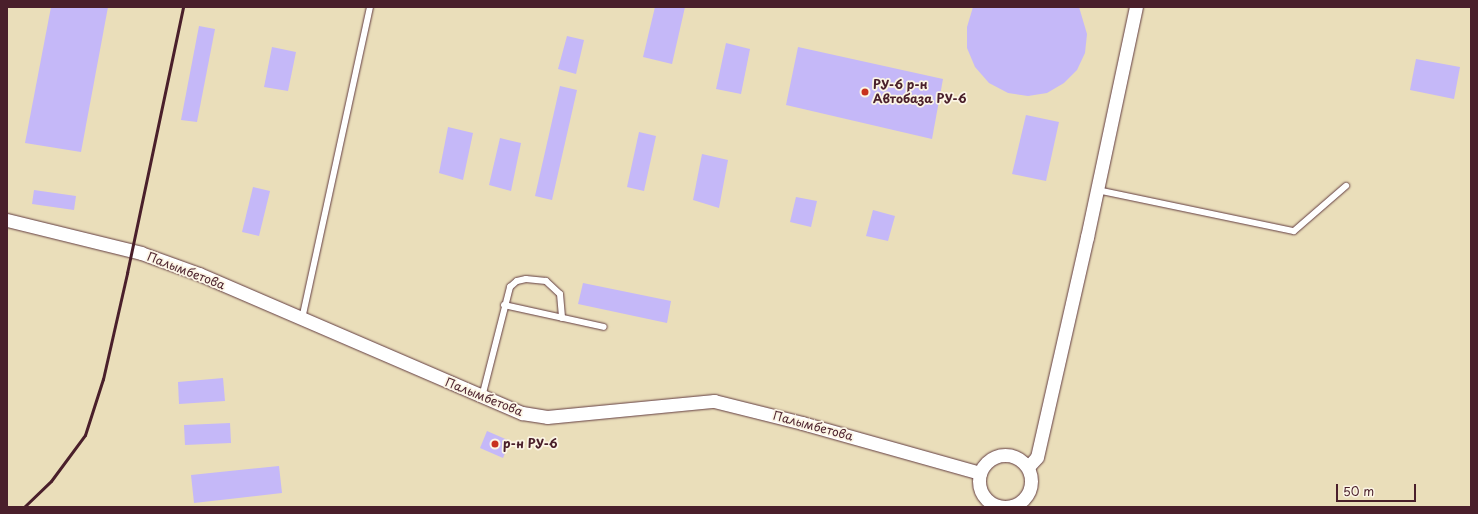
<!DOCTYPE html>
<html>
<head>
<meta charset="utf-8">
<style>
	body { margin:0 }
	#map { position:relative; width:1478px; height:514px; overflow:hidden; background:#eadeba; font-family:"Playpen Sans",sans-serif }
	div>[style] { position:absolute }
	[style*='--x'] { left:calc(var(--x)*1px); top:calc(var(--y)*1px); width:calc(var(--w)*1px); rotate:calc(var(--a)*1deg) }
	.building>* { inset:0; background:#c5b8f8 }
	.roads { filter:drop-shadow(0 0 1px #623c40) drop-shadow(0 0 1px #623c40) }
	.service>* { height:6px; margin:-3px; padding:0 3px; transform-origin:3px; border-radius:3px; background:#fff }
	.minor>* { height:13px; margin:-6.5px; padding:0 6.5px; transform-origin:6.5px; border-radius:6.5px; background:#fff }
	.minor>.ring { margin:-6.5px; padding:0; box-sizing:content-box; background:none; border:13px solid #fff; border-radius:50% }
	.rail>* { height:3px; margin:-1.5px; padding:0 1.5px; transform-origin:1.5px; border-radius:1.5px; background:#4a1f2b }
	.dots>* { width:11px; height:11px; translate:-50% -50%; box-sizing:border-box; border:2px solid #fcf5e5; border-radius:50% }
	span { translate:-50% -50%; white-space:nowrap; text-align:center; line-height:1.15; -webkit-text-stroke:3.5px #fcf5e5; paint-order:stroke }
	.poi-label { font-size:12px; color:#4a1f2b; font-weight:700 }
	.left { translate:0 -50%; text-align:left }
	.street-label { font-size:12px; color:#4a1f2b }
	.frame { position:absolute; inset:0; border:8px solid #4a1f2b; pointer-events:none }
	.scale { position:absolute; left:1336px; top:484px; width:80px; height:18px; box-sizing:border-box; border:2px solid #4a1f2b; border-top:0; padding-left:5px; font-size:12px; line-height:14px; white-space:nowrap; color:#4a1f2b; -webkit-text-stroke:3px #fcf5e5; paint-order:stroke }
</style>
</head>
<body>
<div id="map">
	<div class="building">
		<i style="clip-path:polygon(51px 7px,108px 7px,81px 152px,25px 143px)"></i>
		<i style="clip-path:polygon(655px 7px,685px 7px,672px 64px,643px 57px)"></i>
		<i style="clip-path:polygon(973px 7px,1079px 7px,1087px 34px,1085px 53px,1077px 70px,1064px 83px,1047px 93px,1028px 96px,1008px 93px,989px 83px,975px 67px,967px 48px,967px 27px)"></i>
		<i style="clip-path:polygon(199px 26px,215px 29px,197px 122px,181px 120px)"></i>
		<i style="clip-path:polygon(567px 36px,584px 40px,576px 74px,558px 69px)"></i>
		<i style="clip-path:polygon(726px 43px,750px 49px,741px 94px,716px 89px)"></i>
		<i style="clip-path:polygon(272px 47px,296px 52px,288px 91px,264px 87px)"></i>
		<i style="clip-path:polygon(798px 47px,943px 79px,932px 139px,786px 105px)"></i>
		<i style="clip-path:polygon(1416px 59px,1460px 67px,1454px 99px,1410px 90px)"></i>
		<i style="clip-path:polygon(560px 86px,577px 90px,552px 200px,535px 196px)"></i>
		<i style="clip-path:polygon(1026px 115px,1059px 122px,1046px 181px,1012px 174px)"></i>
		<i style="clip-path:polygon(448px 127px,473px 133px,463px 180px,439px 173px)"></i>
		<i style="clip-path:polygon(639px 132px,656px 136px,644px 191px,627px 187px)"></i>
		<i style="clip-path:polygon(500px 138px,521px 143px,511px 191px,489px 185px)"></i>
		<i style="clip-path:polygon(702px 154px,728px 160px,719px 208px,693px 200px)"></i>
		<i style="clip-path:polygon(253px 187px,270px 191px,259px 236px,242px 232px)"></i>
		<i style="clip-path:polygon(34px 190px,76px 196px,74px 210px,32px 204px)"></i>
		<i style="clip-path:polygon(796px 197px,817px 201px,811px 227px,790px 222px)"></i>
		<i style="clip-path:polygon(873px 210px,895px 216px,888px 241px,866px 236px)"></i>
		<i style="clip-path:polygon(583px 283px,671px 301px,667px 323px,578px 304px)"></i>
		<i style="clip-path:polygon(223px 378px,225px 401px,179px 404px,178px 382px)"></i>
		<i style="clip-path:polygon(230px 423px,231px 443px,185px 445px,184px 425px)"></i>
		<i style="clip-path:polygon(487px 431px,510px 441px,503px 458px,480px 448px)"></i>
		<i style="clip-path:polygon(279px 466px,282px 493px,194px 503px,191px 475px)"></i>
	</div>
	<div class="roads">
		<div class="service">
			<i style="--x:1097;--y:190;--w:201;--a:11.8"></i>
			<i style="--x:1294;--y:231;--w:69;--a:-40.9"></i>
			<i style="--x:504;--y:305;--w:102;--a:12.4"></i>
			<i style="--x:302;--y:319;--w:319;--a:-77.7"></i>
			<i style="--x:482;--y:397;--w:114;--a:-75.7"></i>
			<i style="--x:510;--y:287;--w:9;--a:-41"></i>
			<i style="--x:517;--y:281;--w:9;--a:-13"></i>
			<i style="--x:526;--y:279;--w:20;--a:6"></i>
			<i style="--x:546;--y:281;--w:19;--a:43"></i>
			<i style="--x:560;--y:294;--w:24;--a:85"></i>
		</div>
		<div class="minor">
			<i style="--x:7;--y:220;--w:138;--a:13.8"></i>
			<i style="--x:141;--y:253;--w:62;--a:19.9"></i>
			<i style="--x:199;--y:274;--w:352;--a:23.3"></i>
			<i style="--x:522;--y:413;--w:25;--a:9"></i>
			<i style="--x:547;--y:417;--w:168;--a:-5.5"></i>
			<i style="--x:714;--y:401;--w:91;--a:14"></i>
			<i style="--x:802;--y:423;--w:185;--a:15.7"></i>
			<i class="ring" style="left:979px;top:455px;width:39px;height:39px"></i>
			<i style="--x:1028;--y:467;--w:13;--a:-48"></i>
			<i style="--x:1037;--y:457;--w:226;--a:-77.2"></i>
			<i style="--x:1087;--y:237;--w:235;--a:-78"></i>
		</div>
	</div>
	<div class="rail">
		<i style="--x:24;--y:507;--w:37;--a:-44"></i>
		<i style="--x:51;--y:481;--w:57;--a:-53.5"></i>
		<i style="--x:85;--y:435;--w:59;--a:-72.2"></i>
		<i style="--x:103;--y:379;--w:109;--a:-77.2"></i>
		<i style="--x:127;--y:273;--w:272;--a:-78.1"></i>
	</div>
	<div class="dots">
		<i style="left:865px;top:92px;background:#c8321e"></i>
		<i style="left:495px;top:444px;background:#c8321e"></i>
	</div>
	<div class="poi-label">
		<span class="left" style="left:873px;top:92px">РУ-6 р-н<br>Автобаза РУ-6</span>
		<span class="left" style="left:503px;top:444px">р-н РУ-6</span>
	</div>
	<div class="street-label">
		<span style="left:186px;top:271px;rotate:21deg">Палымбетова</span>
		<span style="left:484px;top:397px;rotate:22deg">Палымбетова</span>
		<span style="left:813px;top:426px;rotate:15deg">Палымбетова</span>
	</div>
	<div class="frame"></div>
	<div class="scale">50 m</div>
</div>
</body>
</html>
